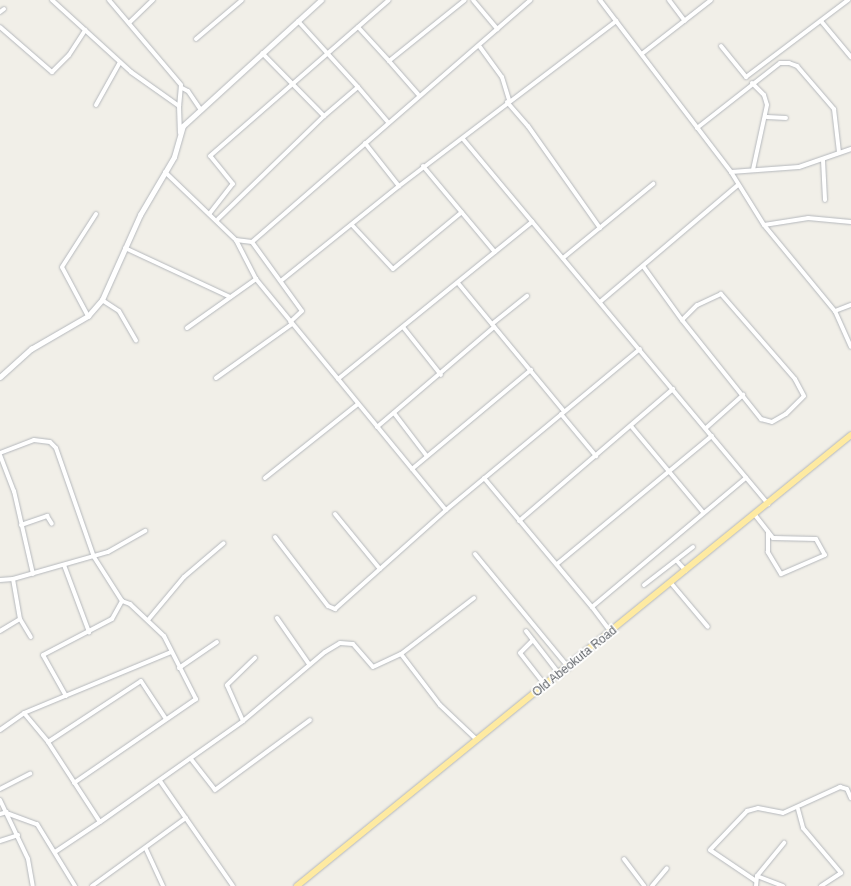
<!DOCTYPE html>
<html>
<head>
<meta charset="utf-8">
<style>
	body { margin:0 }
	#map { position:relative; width:851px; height:886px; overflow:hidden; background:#f1efe8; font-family:Helvetica,sans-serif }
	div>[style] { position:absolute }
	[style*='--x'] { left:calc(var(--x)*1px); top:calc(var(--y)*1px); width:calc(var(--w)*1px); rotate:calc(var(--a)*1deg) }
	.roads { filter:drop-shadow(0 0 1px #b5b8bc) drop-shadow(0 0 1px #b5b8bc) }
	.minor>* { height:4px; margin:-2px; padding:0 2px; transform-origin:2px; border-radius:2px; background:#fff }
	.tertiary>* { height:4.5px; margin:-2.25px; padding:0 2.25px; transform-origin:2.25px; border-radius:2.25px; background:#fff }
	.trunk>* { height:6px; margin:-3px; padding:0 3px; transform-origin:3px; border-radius:3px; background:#feeaa1 }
	span { translate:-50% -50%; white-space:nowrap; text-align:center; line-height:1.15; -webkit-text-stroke:3.5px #fff; paint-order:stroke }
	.street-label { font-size:12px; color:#5f6368 }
</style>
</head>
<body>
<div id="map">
	<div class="roads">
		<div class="minor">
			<i style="--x:52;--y:0;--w:107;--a:42.3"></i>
			<i style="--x:131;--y:72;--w:59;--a:35.3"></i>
			<i style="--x:179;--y:106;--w:27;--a:88"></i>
			<i style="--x:109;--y:0;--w:111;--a:49.7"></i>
			<i style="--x:181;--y:85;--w:21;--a:95"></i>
			<i style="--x:473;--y:0;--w:38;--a:50"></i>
			<i style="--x:600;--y:0;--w:216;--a:52.7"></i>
			<i style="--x:731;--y:172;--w:62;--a:58.1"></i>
			<i style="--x:764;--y:225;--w:112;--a:50.5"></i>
			<i style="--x:835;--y:311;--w:39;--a:66"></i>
			<i style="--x:669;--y:0;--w:26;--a:53"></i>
			<i style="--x:0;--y:12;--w:5;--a:-37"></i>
			<i style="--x:298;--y:21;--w:89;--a:47.7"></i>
			<i style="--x:358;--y:87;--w:45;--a:139.5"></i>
			<i style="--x:821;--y:21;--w:47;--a:50.2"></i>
			<i style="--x:130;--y:22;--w:32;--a:-44"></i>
			<i style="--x:0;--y:27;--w:69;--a:40.9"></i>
			<i style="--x:52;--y:72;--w:24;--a:-45"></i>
			<i style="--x:69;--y:55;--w:30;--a:-57"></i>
			<i style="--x:358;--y:27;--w:46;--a:47.6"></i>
			<i style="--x:389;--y:61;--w:97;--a:-38.8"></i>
			<i style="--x:196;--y:39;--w:60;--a:-40.3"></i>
			<i style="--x:721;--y:46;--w:40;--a:51"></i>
			<i style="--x:746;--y:77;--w:128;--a:-37"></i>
			<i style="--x:480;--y:47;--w:37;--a:54"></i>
			<i style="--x:502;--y:77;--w:24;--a:73"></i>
			<i style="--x:643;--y:53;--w:86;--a:-37.9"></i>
			<i style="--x:389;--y:61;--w:44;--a:48.7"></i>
			<i style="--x:752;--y:83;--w:17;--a:45"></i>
			<i style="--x:764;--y:95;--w:10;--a:73"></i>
			<i style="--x:767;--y:105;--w:66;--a:102.2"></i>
			<i style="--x:358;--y:87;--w:45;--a:49.5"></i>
			<i style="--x:182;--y:88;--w:7;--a:27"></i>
			<i style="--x:188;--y:91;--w:22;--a:56"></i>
			<i style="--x:507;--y:102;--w:32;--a:49"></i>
			<i style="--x:528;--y:126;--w:125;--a:54.8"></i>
			<i style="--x:96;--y:105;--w:49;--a:-60.8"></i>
			<i style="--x:767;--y:117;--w:19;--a:3"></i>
			<i style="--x:697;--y:128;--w:105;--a:-38.1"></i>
			<i style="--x:780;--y:63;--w:9;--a:0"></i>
			<i style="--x:789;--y:63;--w:9;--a:21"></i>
			<i style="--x:797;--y:66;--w:57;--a:49.3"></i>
			<i style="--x:834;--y:109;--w:43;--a:83.4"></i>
			<i style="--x:463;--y:139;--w:476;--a:50.1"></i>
			<i style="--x:365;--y:143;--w:55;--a:51.7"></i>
			<i style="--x:399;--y:186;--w:273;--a:-37.2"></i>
			<i style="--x:823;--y:160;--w:40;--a:87.1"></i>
			<i style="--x:423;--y:166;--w:112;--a:50.1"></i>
			<i style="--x:165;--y:172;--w:98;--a:43.8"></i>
			<i style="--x:236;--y:240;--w:44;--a:62.9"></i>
			<i style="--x:256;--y:279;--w:299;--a:50.6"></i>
			<i style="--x:731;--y:172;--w:68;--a:-4.2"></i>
			<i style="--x:799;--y:167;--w:55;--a:-19.1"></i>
			<i style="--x:210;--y:213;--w:37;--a:-52"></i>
			<i style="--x:233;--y:184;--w:36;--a:-129"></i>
			<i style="--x:210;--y:156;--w:237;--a:-41.1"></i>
			<i style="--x:218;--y:219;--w:148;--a:-44.2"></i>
			<i style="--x:324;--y:116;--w:88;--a:-134.5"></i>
			<i style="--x:352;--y:225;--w:60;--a:47"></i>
			<i style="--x:393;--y:269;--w:89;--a:-39.6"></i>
			<i style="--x:764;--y:225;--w:45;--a:-9"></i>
			<i style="--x:808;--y:218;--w:43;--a:5.3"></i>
			<i style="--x:236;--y:240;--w:16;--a:7"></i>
			<i style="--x:252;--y:242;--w:85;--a:54.1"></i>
			<i style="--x:302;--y:311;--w:16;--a:137"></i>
			<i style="--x:252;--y:242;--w:369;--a:-41"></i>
			<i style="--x:125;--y:248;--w:116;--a:25"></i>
			<i style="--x:563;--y:258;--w:117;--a:-39.4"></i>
			<i style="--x:643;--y:266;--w:67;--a:54.2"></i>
			<i style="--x:682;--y:320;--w:127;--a:51.4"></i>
			<i style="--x:761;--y:419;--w:11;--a:15"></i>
			<i style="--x:772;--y:422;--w:16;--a:-30"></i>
			<i style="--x:786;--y:414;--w:25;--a:-45"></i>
			<i style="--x:804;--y:396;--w:19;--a:-118"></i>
			<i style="--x:795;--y:379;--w:113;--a:-131"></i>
			<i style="--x:721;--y:294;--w:26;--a:155"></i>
			<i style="--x:697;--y:305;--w:21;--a:135"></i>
			<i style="--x:282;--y:280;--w:150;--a:-38.8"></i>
			<i style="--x:458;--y:283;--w:166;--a:50.4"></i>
			<i style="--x:102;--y:300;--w:20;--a:33"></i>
			<i style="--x:119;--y:311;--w:34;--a:60"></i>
			<i style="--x:600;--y:302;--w:181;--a:-40.3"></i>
			<i style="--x:835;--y:311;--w:17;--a:-21"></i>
			<i style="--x:88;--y:316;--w:55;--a:-118"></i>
			<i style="--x:62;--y:267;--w:63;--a:-57.3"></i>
			<i style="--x:492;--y:324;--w:45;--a:-38.7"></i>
			<i style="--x:403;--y:327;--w:61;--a:51.6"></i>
			<i style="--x:187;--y:328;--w:85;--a:-35.4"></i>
			<i style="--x:216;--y:378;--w:93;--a:-35.4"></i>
			<i style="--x:338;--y:379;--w:250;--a:-39"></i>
			<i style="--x:394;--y:413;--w:53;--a:52.7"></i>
			<i style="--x:561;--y:414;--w:55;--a:50.2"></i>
			<i style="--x:631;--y:426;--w:112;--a:50.1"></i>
			<i style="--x:377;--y:427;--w:154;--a:-40.5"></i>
			<i style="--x:706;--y:428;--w:50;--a:-41.7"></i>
			<i style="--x:0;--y:453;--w:36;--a:-21"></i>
			<i style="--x:34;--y:440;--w:16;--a:7"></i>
			<i style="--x:50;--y:442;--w:8;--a:45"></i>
			<i style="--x:56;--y:448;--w:115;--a:70.8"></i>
			<i style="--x:94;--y:557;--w:52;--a:57.5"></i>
			<i style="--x:122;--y:601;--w:9;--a:21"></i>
			<i style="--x:130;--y:604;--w:47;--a:43.3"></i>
			<i style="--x:164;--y:636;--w:71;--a:63.1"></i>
			<i style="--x:196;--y:699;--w:148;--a:145.5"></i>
			<i style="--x:0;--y:455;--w:39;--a:69"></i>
			<i style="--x:14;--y:491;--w:85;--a:77.1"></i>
			<i style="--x:412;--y:469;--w:155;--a:-39.8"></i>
			<i style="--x:265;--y:478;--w:119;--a:-38.5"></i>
			<i style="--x:484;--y:478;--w:168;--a:50.1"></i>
			<i style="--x:592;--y:607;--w:201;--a:-40"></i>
			<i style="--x:335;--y:514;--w:71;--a:50.7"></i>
			<i style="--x:755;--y:515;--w:29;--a:52"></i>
			<i style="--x:773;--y:538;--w:43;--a:1.3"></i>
			<i style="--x:816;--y:539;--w:18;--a:61"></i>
			<i style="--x:825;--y:555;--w:48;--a:156.6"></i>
			<i style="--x:781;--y:574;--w:26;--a:-121"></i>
			<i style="--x:768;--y:552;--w:20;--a:-90"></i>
			<i style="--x:519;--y:521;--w:203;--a:-40.6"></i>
			<i style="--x:21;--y:525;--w:28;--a:-19"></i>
			<i style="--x:47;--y:516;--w:9;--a:58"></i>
			<i style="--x:275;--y:537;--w:87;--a:52.5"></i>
			<i style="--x:328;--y:606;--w:8;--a:23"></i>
			<i style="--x:335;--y:609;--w:149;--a:-41.7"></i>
			<i style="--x:446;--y:510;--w:252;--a:-39.7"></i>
			<i style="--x:475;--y:554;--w:148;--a:50.5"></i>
			<i style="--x:677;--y:561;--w:13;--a:48"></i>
			<i style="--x:557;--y:564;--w:201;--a:-39.6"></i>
			<i style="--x:64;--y:565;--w:72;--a:69.5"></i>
			<i style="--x:13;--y:579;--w:99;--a:-15.9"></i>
			<i style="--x:108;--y:552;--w:43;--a:-29.6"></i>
			<i style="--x:0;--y:580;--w:13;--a:-4"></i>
			<i style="--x:13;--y:579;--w:41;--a:80.1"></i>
			<i style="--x:20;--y:619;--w:21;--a:59"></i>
			<i style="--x:671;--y:583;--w:57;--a:49.9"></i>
			<i style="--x:644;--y:585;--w:62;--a:-37.8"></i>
			<i style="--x:474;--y:598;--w:92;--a:142.5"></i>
			<i style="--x:401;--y:654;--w:64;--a:52.6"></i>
			<i style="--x:440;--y:705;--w:51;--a:43.4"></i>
			<i style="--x:592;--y:607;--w:31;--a:53"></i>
			<i style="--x:277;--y:618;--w:56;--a:55.2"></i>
			<i style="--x:148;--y:620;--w:56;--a:-50.1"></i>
			<i style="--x:184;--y:577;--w:52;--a:-40.4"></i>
			<i style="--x:0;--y:631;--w:23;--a:-31"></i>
			<i style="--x:526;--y:631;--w:56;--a:52.3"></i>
			<i style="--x:533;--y:640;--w:18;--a:135"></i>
			<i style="--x:520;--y:653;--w:41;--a:52"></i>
			<i style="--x:179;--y:668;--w:46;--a:-34.4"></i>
			<i style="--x:66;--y:696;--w:47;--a:-119.3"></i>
			<i style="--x:43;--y:655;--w:78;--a:-27.6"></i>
			<i style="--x:112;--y:619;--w:21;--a:-61"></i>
			<i style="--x:24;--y:713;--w:159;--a:-22.5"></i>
			<i style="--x:243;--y:721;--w:39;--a:-114"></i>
			<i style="--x:227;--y:685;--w:39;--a:-44"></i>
			<i style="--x:0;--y:730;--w:29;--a:-35"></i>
			<i style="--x:24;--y:713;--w:38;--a:50"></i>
			<i style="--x:48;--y:742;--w:95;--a:57"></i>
			<i style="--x:100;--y:822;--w:175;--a:-35.2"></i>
			<i style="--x:243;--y:721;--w:107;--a:-40.1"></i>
			<i style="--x:325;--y:652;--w:17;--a:-31"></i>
			<i style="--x:340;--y:643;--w:13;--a:4"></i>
			<i style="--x:353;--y:644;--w:30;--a:49"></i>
			<i style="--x:373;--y:667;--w:31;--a:-25"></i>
			<i style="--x:48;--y:742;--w:111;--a:-33.3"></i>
			<i style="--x:141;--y:681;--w:45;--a:56.7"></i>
			<i style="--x:191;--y:759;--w:39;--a:52"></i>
			<i style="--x:215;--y:790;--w:118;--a:-36.4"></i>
			<i style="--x:160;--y:781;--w:128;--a:55.2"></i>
			<i style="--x:0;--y:789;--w:34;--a:-27"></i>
			<i style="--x:0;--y:800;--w:65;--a:64.6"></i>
			<i style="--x:28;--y:859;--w:27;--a:80"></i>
			<i style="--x:798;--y:809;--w:20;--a:75"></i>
			<i style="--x:803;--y:828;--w:59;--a:49.8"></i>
			<i style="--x:841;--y:873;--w:24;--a:147"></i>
			<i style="--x:0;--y:814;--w:7;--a:-16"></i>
			<i style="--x:9;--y:814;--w:30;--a:20"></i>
			<i style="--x:37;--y:824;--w:73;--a:58.5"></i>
			<i style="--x:0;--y:841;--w:19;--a:-18"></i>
			<i style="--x:146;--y:849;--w:41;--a:65.3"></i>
			<i style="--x:55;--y:852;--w:54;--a:-33.7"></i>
			<i style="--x:624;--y:859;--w:34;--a:53"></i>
			<i style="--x:757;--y:876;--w:28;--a:21"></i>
			<i style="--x:756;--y:881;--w:55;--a:-146"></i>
			<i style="--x:710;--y:850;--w:54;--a:-46.5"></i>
			<i style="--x:747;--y:811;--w:11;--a:-15"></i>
			<i style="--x:758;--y:808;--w:25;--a:11"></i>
			<i style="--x:783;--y:813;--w:63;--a:-24.5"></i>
			<i style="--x:840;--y:787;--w:7;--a:16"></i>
			<i style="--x:847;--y:789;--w:10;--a:66"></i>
			<i style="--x:92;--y:886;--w:116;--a:-35.9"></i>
			<i style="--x:652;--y:886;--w:23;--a:-50"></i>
			<i style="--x:756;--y:886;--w:10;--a:-84"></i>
			<i style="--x:757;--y:876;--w:43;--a:-50.7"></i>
		</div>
		<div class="tertiary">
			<i style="--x:0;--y:377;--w:42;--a:-42.1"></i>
			<i style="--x:31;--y:349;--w:66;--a:-30.1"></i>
			<i style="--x:88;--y:316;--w:21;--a:-49"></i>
			<i style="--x:102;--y:300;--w:93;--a:-65.9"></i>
			<i style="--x:140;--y:215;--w:67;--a:-59.6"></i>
			<i style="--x:174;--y:157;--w:32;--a:-74"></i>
			<i style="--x:183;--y:126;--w:187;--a:-42.4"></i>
		</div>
		<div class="trunk">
			<i style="--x:297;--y:886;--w:714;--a:-39.15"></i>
		</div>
	</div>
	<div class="street-label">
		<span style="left:575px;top:662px;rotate:-39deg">Old Abeokuta Road</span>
	</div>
</div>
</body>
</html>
